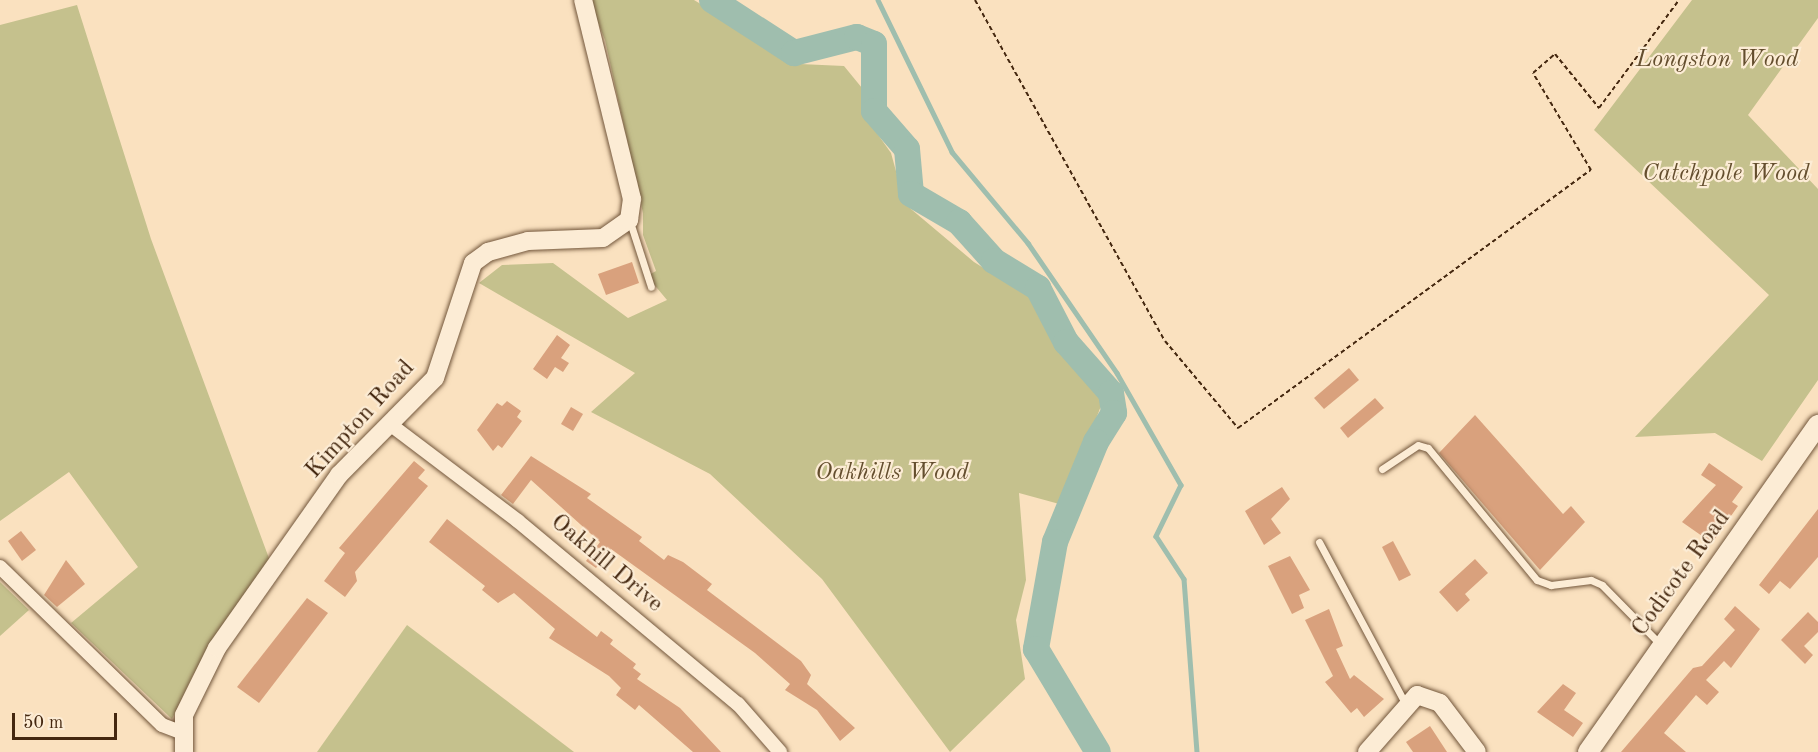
<!DOCTYPE html>
<html>
<head>
<meta charset="utf-8">
<style>
	body { margin:0 }
	#map { position:relative; width:1818px; height:752px; overflow:hidden; background:#fae1bf; font-family:"Old Standard TT",serif }
	div>[style] { position:absolute }
	[style*='--x'] { left:calc(var(--x)*1px); top:calc(var(--y)*1px); width:calc(var(--w)*1px); rotate:calc(var(--a)*1deg) }
	.green>* { inset:0; background:#c5c18d }
	.stream>* { height:4.5px; margin:-2.25px; padding:0 2.25px; transform-origin:2.25px; border-radius:2.25px; background:#9fbeae }
	.river>* { height:26px; margin:-13px; padding:0 13px; transform-origin:13px; border-radius:13px; background:#9fbeae }
	.building>* { inset:0; background:#d9a17d }
	.path>* { height:2px; margin-top:-1px; transform-origin:0; background:repeating-linear-gradient(90deg,#44270f 0 4.5px,transparent 0 7.5px) }
	.roads { filter:drop-shadow(0 0 2px #72563b) drop-shadow(0 0 2px #72563b) }
	.service>* { height:7px; margin:-3.5px; padding:0 3.5px; transform-origin:3.5px; border-radius:3.5px; background:#fcecd5 }
	.minor>* { height:14px; margin:-7px; padding:0 7px; transform-origin:7px; border-radius:7px; background:#fcecd5 }
	.tertiary>* { height:18px; margin:-9px; padding:0 9px; transform-origin:9px; border-radius:9px; background:#fcecd5 }
	.secondary>* { height:20px; margin:-10px; padding:0 10px; transform-origin:10px; border-radius:10px; background:#fcecd5 }
	span { translate:-50% -50%; white-space:nowrap; text-align:center; line-height:1.15; -webkit-text-stroke:4.5px #fcecd5; paint-order:stroke }
	.park-label { font-size:24px; color:#644e2e; font-style:italic }
	.street-label { font-size:24px; color:#44270f }
	.scale { position:absolute; left:12px; top:713px; width:105px; height:27px; box-sizing:border-box; border:3px solid #44270f; border-top:0; padding-left:8px; font-size:18px; line-height:21px; white-space:nowrap; color:#44270f; -webkit-text-stroke:4px #fcecd5; paint-order:stroke }
</style>
</head>
<body>
<div id="map">
	<div class="green">
		<i style="clip-path:polygon(589px 0,694px 0,800px 64px,844px 66px,862px 88px,869px 122px,891px 153px,905px 204px,974px 262px,1034px 300px,1055px 341px,1104px 398px,1063px 505px,1019px 493px,1026px 580px,1016px 620px,1025px 679px,950px 752px,822px 579px,710px 474px,591px 412px,635px 373px,479px 283px,502px 265px,553px 263px,628px 318px,667px 300px,647px 276px,656px 271px,643px 235px,643px 213px,605px 40px)"></i>
		<i style="clip-path:polygon(1692px 0,1818px 0,1818px 18px,1748px 115px,1818px 189px,1818px 380px,1762px 461px,1715px 433px,1635px 437px,1769px 295px,1594px 130px)"></i>
		<i style="clip-path:polygon(77px 5px,151px 239px,270px 561px,193px 675px,172px 719px,71px 623px,138px 567px,69px 472px,0 521px,0 25px)"></i>
		<i style="clip-path:polygon(0 582px,29px 610px,0 636px)"></i>
		<i style="clip-path:polygon(407px 625px,574px 752px,317px 752px)"></i>
	</div>
	<div class="stream">
		<i style="--x:878;--y:0;--w:169;--a:64"></i>
		<i style="--x:952;--y:152;--w:119;--a:50.1"></i>
		<i style="--x:1028;--y:243;--w:158;--a:55.6"></i>
		<i style="--x:1117;--y:373;--w:129;--a:60.3"></i>
		<i style="--x:1181;--y:485;--w:57;--a:116.1"></i>
		<i style="--x:1156;--y:536;--w:51;--a:56.9"></i>
		<i style="--x:1184;--y:579;--w:173;--a:85.7"></i>
	</div>
	<div class="river">
		<i style="--x:712;--y:0;--w:98;--a:32.9"></i>
		<i style="--x:794;--y:53;--w:65;--a:-14.3"></i>
		<i style="--x:857;--y:37;--w:18;--a:22"></i>
		<i style="--x:874;--y:44;--w:67;--a:90"></i>
		<i style="--x:874;--y:111;--w:50;--a:49"></i>
		<i style="--x:907;--y:149;--w:45;--a:84.9"></i>
		<i style="--x:911;--y:194;--w:56;--a:30.3"></i>
		<i style="--x:959;--y:222;--w:52;--a:48.1"></i>
		<i style="--x:994;--y:261;--w:52;--a:31.5"></i>
		<i style="--x:1038;--y:288;--w:61;--a:62.6"></i>
		<i style="--x:1066;--y:342;--w:68;--a:48.6"></i>
		<i style="--x:1111;--y:393;--w:20;--a:81"></i>
		<i style="--x:1114;--y:413;--w:34;--a:122"></i>
		<i style="--x:1096;--y:442;--w:108;--a:112.3"></i>
		<i style="--x:1055;--y:542;--w:109;--a:100.1"></i>
		<i style="--x:1036;--y:649;--w:120;--a:59"></i>
	</div>
	<div class="building">
		<i style="clip-path:polygon(632px 262px,639px 283px,606px 295px,598px 274px)"></i>
		<i style="clip-path:polygon(557px 335px,570px 345px,561px 358px,569px 363px,563px 372px,555px 367px,547px 379px,533px 369px)"></i>
		<i style="clip-path:polygon(1349px 368px,1359px 380px,1324px 409px,1314px 398px)"></i>
		<i style="clip-path:polygon(1375px 398px,1384px 408px,1348px 438px,1340px 428px)"></i>
		<i style="clip-path:polygon(507px 401px,521px 411px,517px 417px,522px 421px,502px 448px,498px 445px,493px 451px,477px 430px,497px 403px,502px 406px)"></i>
		<i style="clip-path:polygon(571px 407px,583px 414px,573px 431px,561px 424px)"></i>
		<i style="clip-path:polygon(1475px 415px,1563px 514px,1571px 506px,1585px 522px,1540px 570px,1439px 453px)"></i>
		<i style="clip-path:polygon(531px 456px,591px 494px,587px 498px,642px 537px,639px 541px,664px 560px,668px 555px,683px 562px,712px 584px,707px 590px,801px 661px,811px 675px,807px 684px,855px 728px,840px 741px,817px 710px,785px 690px,790px 684px,755px 653px,611px 549px,596px 568px,586px 561px,600px 542px,531px 480px,513px 504px,501px 495px)"></i>
		<i style="clip-path:polygon(414px 461px,425px 470px,418px 478px,428px 486px,355px 572px,357px 581px,345px 597px,324px 581px,345px 553px,339px 548px)"></i>
		<i style="clip-path:polygon(1709px 463px,1743px 487px,1732px 502px,1738px 506px,1712px 543px,1682px 522px,1716px 485px,1701px 475px)"></i>
		<i style="clip-path:polygon(1282px 487px,1290px 499px,1271px 519px,1281px 533px,1264px 545px,1245px 511px)"></i>
		<i style="clip-path:polygon(1818px 509px,1818px 557px,1790px 589px,1780px 581px,1769px 594px,1759px 585px)"></i>
		<i style="clip-path:polygon(447px 519px,597px 637px,601px 631px,613px 640px,610px 644px,636px 664px,633px 668px,641px 674px,637px 679px,680px 708px,721px 752px,693px 752px,639px 705px,635px 710px,616px 695px,621px 688px,609px 676px,549px 638px,555px 629px,514px 593px,498px 603px,482px 590px,485px 586px,429px 542px)"></i>
		<i style="clip-path:polygon(21px 531px,36px 550px,22px 561px,8px 541px)"></i>
		<i style="clip-path:polygon(1393px 541px,1411px 575px,1399px 581px,1382px 547px)"></i>
		<i style="clip-path:polygon(1290px 556px,1310px 590px,1299px 595px,1304px 608px,1292px 614px,1268px 566px)"></i>
		<i style="clip-path:polygon(1475px 559px,1488px 573px,1465px 594px,1470px 600px,1457px 612px,1439px 592px)"></i>
		<i style="clip-path:polygon(66px 560px,85px 584px,57px 607px,44px 595px)"></i>
		<i style="clip-path:polygon(307px 598px,328px 613px,259px 703px,237px 687px)"></i>
		<i style="clip-path:polygon(1735px 606px,1760px 629px,1731px 668px,1724px 661px,1706px 680px,1719px 692px,1707px 705px,1696px 695px,1664px 733px,1686px 752px,1621px 752px,1693px 668px,1702px 666px,1735px 630px,1724px 619px)"></i>
		<i style="clip-path:polygon(1329px 609px,1343px 646px,1336px 649px,1350px 679px,1354px 675px,1384px 699px,1364px 717px,1357px 708px,1351px 713px,1325px 682px,1333px 676px,1305px 620px)"></i>
		<i style="clip-path:polygon(1808px 612px,1818px 622px,1818px 632px,1804px 646px,1813px 655px,1805px 664px,1781px 640px)"></i>
		<i style="clip-path:polygon(1563px 684px,1576px 693px,1564px 710px,1583px 723px,1573px 737px,1537px 712px)"></i>
		<i style="clip-path:polygon(1430px 726px,1447px 752px,1413px 752px,1406px 742px)"></i>
	</div>
	<div class="path">
		<i style="--x:975;--y:0;--w:390;--a:60.9"></i>
		<i style="--x:1165;--y:341;--w:114;--a:50"></i>
		<i style="--x:1238;--y:428;--w:437;--a:-36.2"></i>
		<i style="--x:1591;--y:170;--w:113;--a:-120.9"></i>
		<i style="--x:1533;--y:73;--w:29;--a:-41"></i>
		<i style="--x:1555;--y:54;--w:70;--a:50.8"></i>
		<i style="--x:1599;--y:108;--w:134;--a:-53.5"></i>
	</div>
	<div class="roads">
		<div class="service">
			<i style="--x:630;--y:222;--w:68;--a:72.1"></i>
			<i style="--x:1382;--y:469;--w:43;--a:-33.7"></i>
			<i style="--x:1418;--y:445;--w:10;--a:17"></i>
			<i style="--x:1428;--y:448;--w:171;--a:50.5"></i>
			<i style="--x:1537;--y:580;--w:15;--a:20"></i>
			<i style="--x:1551;--y:585;--w:40;--a:-7.1"></i>
			<i style="--x:1591;--y:580;--w:12;--a:24"></i>
			<i style="--x:1602;--y:585;--w:83;--a:45.5"></i>
			<i style="--x:1319;--y:542;--w:183;--a:61.9"></i>
		</div>
		<div class="minor">
			<i style="--x:391;--y:425;--w:159;--a:37.1"></i>
			<i style="--x:518;--y:521;--w:286;--a:39.8"></i>
			<i style="--x:738;--y:704;--w:64;--a:48.8"></i>
			<i style="--x:0;--y:567;--w:226;--a:44.3"></i>
			<i style="--x:162;--y:725;--w:19;--a:21"></i>
		</div>
		<div class="tertiary">
			<i style="--x:184;--y:752;--w:37;--a:-90"></i>
			<i style="--x:184;--y:715;--w:75;--a:-63.8"></i>
			<i style="--x:217;--y:648;--w:212;--a:-54.8"></i>
			<i style="--x:339;--y:475;--w:136;--a:-45.3"></i>
			<i style="--x:435;--y:378;--w:121;--a:-71.7"></i>
			<i style="--x:473;--y:263;--w:19;--a:-36"></i>
			<i style="--x:488;--y:252;--w:41;--a:-15.4"></i>
			<i style="--x:528;--y:241;--w:75;--a:-2.3"></i>
			<i style="--x:603;--y:238;--w:32;--a:-35"></i>
			<i style="--x:629;--y:220;--w:21;--a:-82"></i>
			<i style="--x:632;--y:199;--w:205;--a:-103.8"></i>
			<i style="--x:1367;--y:752;--w:76;--a:-48.7"></i>
			<i style="--x:1417;--y:695;--w:24;--a:19"></i>
			<i style="--x:1440;--y:703;--w:61;--a:52.9"></i>
		</div>
		<div class="secondary">
			<i style="--x:1588;--y:752;--w:400;--a:-54.9"></i>
		</div>
	</div>
	<div class="park-label">
		<span style="left:1717px;top:61px">Longston Wood</span>
		<span style="left:1726px;top:175px">Catchpole Wood</span>
		<span style="left:892px;top:474px">Oakhills Wood</span>
	</div>
	<div class="street-label">
		<span style="left:361px;top:420px;rotate:-48deg">Kimpton Road</span>
		<span style="left:606px;top:564px;rotate:40deg">Oakhill Drive</span>
		<span style="left:1682px;top:574px;rotate:-54deg">Codicote Road</span>
	</div>
	<div class="scale">50 m</div>
</div>
</body>
</html>
